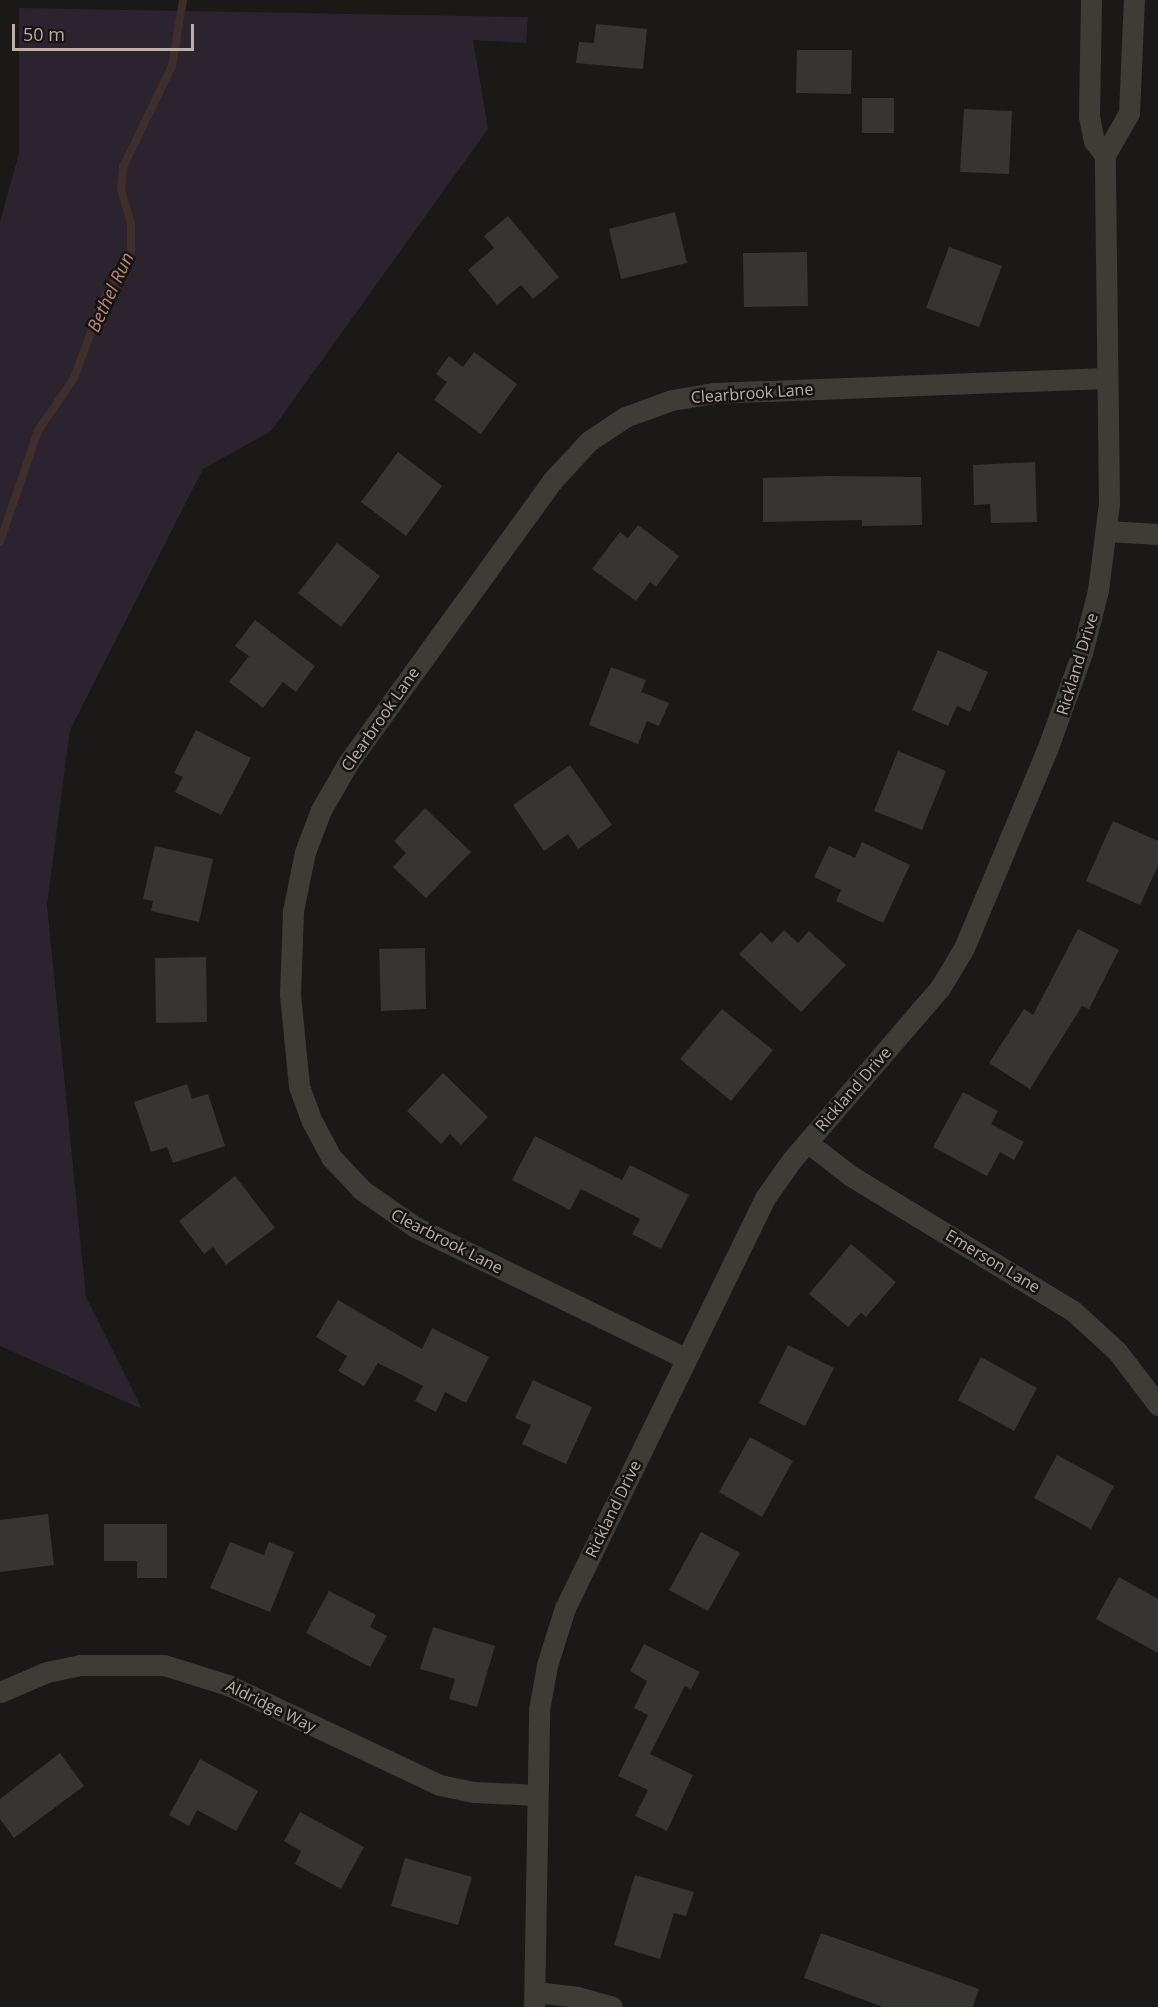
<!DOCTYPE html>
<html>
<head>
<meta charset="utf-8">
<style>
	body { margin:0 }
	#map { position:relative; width:1158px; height:2007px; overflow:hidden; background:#1a1917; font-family:"Open Sans",sans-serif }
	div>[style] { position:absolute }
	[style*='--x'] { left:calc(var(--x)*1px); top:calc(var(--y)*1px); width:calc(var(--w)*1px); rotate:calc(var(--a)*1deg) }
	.green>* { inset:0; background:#2b232d }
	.stream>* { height:8px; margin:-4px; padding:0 4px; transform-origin:4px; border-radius:4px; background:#3f2e2c }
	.building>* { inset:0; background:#363532 }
	.minor>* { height:21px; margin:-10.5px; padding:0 10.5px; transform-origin:10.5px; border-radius:10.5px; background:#3f3c38 }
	span { translate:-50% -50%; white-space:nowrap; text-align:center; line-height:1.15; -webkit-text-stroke:5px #151412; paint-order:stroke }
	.street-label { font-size:16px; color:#bbafa8 }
	.water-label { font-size:18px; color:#b9867c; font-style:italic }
	.scale { position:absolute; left:12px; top:24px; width:182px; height:27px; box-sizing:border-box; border:3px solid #bbafa8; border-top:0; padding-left:8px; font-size:18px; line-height:21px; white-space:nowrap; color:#bbafa8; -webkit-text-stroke:4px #151412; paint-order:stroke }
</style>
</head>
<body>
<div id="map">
	<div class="green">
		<i style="clip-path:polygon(19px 8px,528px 17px,526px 43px,473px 40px,488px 129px,271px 431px,203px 469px,70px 730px,47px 905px,86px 1297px,142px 1409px,0 1346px,0 222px,19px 153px)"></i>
	</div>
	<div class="stream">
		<i style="--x:0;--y:542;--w:117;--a:-71.1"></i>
		<i style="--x:38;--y:431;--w:64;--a:-55.8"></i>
		<i style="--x:74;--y:378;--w:83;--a:-69.6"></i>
		<i style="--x:103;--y:300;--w:56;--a:-60.3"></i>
		<i style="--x:131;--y:251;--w:27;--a:-90"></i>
		<i style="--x:131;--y:224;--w:35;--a:-106"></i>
		<i style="--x:121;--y:190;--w:23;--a:-85"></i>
		<i style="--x:123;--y:167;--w:112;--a:-64.1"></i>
		<i style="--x:172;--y:66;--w:67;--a:-80.5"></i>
	</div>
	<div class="building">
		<i style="clip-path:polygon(596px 24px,647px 29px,643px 69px,576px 63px,579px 42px,594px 43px)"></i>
		<i style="clip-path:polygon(797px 50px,852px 50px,851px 94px,796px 93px)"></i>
		<i style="clip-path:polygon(862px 98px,894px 98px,894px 133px,862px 133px)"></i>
		<i style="clip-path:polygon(964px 109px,1012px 111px,1009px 174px,960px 172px)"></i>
		<i style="clip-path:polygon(675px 212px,687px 263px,621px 279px,609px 229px)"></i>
		<i style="clip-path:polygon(508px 216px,559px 277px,533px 299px,521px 285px,497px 305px,468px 270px,494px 248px,484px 236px)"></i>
		<i style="clip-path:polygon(949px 247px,1002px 266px,979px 327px,926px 308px)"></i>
		<i style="clip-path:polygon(807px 252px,808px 306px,744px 307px,743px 253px)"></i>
		<i style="clip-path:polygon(474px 352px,517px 384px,481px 434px,434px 400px,447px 382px,436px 374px,449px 356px,463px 367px)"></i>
		<i style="clip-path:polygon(398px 452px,442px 486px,406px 536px,361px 502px)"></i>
		<i style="clip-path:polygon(1035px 462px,1037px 522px,991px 523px,990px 504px,974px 505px,973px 465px)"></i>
		<i style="clip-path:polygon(827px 476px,921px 477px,922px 525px,862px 526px,862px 520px,763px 522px,763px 478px)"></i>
		<i style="clip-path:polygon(638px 525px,679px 556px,656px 587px,650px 582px,636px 601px,592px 569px,620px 532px,628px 538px)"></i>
		<i style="clip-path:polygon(337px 543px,380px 576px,341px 627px,298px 593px)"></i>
		<i style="clip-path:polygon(255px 620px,315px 666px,296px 692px,283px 682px,263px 708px,229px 682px,249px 656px,235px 646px)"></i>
		<i style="clip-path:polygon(938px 650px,988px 672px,970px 712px,957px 706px,948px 726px,912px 710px)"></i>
		<i style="clip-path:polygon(611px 667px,646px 680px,641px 692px,669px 703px,659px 726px,647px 721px,638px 744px,589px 725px)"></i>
		<i style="clip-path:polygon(196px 730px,251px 758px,221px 815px,175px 792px,183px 777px,174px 773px)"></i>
		<i style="clip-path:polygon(898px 751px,946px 771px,922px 830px,874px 811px)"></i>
		<i style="clip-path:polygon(570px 765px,612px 825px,578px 849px,568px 834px,544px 851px,513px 805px)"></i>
		<i style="clip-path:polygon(425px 808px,471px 852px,426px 898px,393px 867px,406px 853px,394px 841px)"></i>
		<i style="clip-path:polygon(1113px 821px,1158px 841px,1158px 866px,1140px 905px,1086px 881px)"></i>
		<i style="clip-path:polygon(862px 842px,910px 865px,883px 923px,836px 901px,841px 890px,814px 877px,829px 846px,855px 858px)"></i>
		<i style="clip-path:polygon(155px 846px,213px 859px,199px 922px,151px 911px,153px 901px,143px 899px)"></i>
		<i style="clip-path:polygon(1078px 929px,1119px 950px,1089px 1009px,1082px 1006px,1030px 1089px,989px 1063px,1024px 1009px,1033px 1015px)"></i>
		<i style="clip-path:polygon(784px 930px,798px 943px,809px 931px,846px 965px,801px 1012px,739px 954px,761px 932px,772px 943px)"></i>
		<i style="clip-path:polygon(425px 948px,426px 1009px,381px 1011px,379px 949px)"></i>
		<i style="clip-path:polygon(206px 957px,207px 1022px,156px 1023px,155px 958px)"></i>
		<i style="clip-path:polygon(722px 1009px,773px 1050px,731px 1101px,680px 1059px)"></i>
		<i style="clip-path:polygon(443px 1073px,488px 1117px,461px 1145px,450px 1134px,441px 1144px,407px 1111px)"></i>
		<i style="clip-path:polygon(187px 1084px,192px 1099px,208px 1094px,225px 1146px,173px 1163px,167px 1147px,151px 1152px,134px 1102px)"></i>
		<i style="clip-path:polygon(963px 1092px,998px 1111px,991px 1124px,1024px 1142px,1014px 1160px,1000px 1152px,987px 1176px,933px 1147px)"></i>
		<i style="clip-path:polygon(535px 1136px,622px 1180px,630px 1165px,689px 1195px,661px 1249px,632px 1234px,640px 1219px,581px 1189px,570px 1210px,512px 1180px)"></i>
		<i style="clip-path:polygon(235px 1176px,275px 1228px,226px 1265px,213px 1247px,204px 1254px,179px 1221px)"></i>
		<i style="clip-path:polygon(851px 1244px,896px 1282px,866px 1317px,861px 1313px,848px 1327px,809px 1294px)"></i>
		<i style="clip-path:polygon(338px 1300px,422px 1349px,432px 1328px,489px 1357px,466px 1403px,445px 1392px,436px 1412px,415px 1401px,423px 1386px,378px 1363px,364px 1386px,338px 1371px,347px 1356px,316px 1337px)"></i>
		<i style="clip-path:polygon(788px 1345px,834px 1368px,805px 1426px,759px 1403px)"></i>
		<i style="clip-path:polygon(981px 1357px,1037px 1388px,1014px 1431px,958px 1400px)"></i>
		<i style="clip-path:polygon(533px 1380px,592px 1407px,566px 1464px,522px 1444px,531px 1425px,515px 1418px)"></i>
		<i style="clip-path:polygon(750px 1437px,793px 1461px,762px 1517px,719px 1492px)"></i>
		<i style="clip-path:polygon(1057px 1455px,1114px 1486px,1091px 1529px,1034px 1498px)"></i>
		<i style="clip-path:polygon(48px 1514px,54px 1565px,0 1572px,0 1520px)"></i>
		<i style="clip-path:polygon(104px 1524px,167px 1524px,167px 1578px,137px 1578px,137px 1561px,104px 1561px)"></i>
		<i style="clip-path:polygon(701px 1532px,740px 1553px,708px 1611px,669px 1590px)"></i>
		<i style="clip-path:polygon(230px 1542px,264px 1555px,269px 1542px,294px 1552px,270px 1612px,210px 1588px)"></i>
		<i style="clip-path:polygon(1119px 1577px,1158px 1599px,1158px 1653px,1096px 1619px)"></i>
		<i style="clip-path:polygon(329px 1591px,376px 1615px,370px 1627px,387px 1636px,370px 1667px,306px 1633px)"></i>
		<i style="clip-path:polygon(433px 1627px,495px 1646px,477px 1707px,449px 1699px,455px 1679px,420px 1669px)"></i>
		<i style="clip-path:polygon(644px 1644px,700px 1672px,691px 1689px,685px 1686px,650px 1754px,693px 1775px,667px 1831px,635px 1816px,648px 1790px,618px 1776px,648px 1715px,634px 1708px,647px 1681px,630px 1671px)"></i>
		<i style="clip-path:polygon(60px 1753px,84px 1786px,14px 1838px,0 1819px,0 1799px)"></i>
		<i style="clip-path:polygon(200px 1759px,258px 1791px,236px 1831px,197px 1810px,189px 1826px,169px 1815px)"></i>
		<i style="clip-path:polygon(300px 1812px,364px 1847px,341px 1889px,295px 1864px,301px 1851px,284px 1841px)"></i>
		<i style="clip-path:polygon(405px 1858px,472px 1877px,458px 1925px,391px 1906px)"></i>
		<i style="clip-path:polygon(635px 1875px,694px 1892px,686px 1916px,674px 1913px,660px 1959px,614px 1945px)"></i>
		<i style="clip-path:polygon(821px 1933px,979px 1989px,973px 2007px,883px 2007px,804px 1978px)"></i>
	</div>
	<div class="minor">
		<i style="--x:1091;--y:0;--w:116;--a:91"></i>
		<i style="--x:1089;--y:116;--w:25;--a:79"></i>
		<i style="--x:1094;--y:141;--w:18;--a:52"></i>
		<i style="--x:1107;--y:531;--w:51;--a:3.4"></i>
		<i style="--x:807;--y:1142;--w:56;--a:37.7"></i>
		<i style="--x:851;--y:1176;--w:260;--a:31.3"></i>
		<i style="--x:1073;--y:1311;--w:59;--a:42.3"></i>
		<i style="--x:1117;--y:1351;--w:68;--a:52.8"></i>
		<i style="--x:685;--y:1358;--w:300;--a:-154.1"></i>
		<i style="--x:415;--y:1227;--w:65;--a:-145.1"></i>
		<i style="--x:362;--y:1190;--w:45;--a:-133.2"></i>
		<i style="--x:331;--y:1157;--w:40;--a:-118"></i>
		<i style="--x:312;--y:1122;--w:38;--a:-110"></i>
		<i style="--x:299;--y:1086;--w:92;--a:-95.6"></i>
		<i style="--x:290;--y:994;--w:83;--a:-87.9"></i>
		<i style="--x:293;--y:911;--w:60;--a:-78.5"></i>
		<i style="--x:305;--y:852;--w:45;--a:-69.1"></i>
		<i style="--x:321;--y:810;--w:54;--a:-60.1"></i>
		<i style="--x:348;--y:763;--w:348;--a:-54.1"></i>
		<i style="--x:552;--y:481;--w:54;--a:-47.2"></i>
		<i style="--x:589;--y:441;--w:43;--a:-33.7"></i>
		<i style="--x:625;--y:417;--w:50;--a:-19.9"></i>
		<i style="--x:672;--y:400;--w:43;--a:-9.5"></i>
		<i style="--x:714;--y:393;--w:393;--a:-2.2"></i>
		<i style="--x:0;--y:1692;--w:51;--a:-23.1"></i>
		<i style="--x:47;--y:1672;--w:35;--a:-12"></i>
		<i style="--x:81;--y:1665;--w:83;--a:0"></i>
		<i style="--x:164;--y:1665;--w:67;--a:17.4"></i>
		<i style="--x:228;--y:1685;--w:234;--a:25.3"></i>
		<i style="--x:440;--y:1785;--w:35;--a:12"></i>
		<i style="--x:474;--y:1792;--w:63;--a:2.7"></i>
		<i style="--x:536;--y:1992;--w:42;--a:6.8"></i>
		<i style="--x:578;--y:1997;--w:35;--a:16"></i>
		<i style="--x:534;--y:2007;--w:297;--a:-89"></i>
		<i style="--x:539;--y:1710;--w:46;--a:-79.9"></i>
		<i style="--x:547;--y:1665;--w:60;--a:-72.5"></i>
		<i style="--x:565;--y:1608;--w:456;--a:-64"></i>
		<i style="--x:765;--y:1198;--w:45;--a:-54.9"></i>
		<i style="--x:791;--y:1161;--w:228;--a:-49.3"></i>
		<i style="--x:940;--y:988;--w:47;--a:-59"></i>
		<i style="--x:964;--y:948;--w:215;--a:-67.3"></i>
		<i style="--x:1047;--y:750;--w:103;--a:-70.2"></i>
		<i style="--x:1082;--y:653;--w:65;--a:-75.7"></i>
		<i style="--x:1098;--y:590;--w:88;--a:-82.8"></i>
		<i style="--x:1109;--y:503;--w:348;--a:-90.7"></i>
		<i style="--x:1105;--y:155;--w:48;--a:-60.3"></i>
		<i style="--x:1129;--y:113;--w:113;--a:-87.5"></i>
	</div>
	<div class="street-label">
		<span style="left:752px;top:393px;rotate:-4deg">Clearbrook Lane</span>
		<span style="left:1077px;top:664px;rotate:-73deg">Rickland Drive</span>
		<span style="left:380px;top:719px;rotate:-55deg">Clearbrook Lane</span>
		<span style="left:853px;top:1089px;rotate:-49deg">Rickland Drive</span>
		<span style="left:447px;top:1241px;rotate:27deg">Clearbrook Lane</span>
		<span style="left:993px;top:1261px;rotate:31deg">Emerson Lane</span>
		<span style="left:613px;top:1509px;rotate:-64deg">Rickland Drive</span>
		<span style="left:271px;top:1706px;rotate:26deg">Aldridge Way</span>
	</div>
	<div class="water-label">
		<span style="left:110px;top:292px;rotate:-65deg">Bethel Run</span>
	</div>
	<div class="scale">50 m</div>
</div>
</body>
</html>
